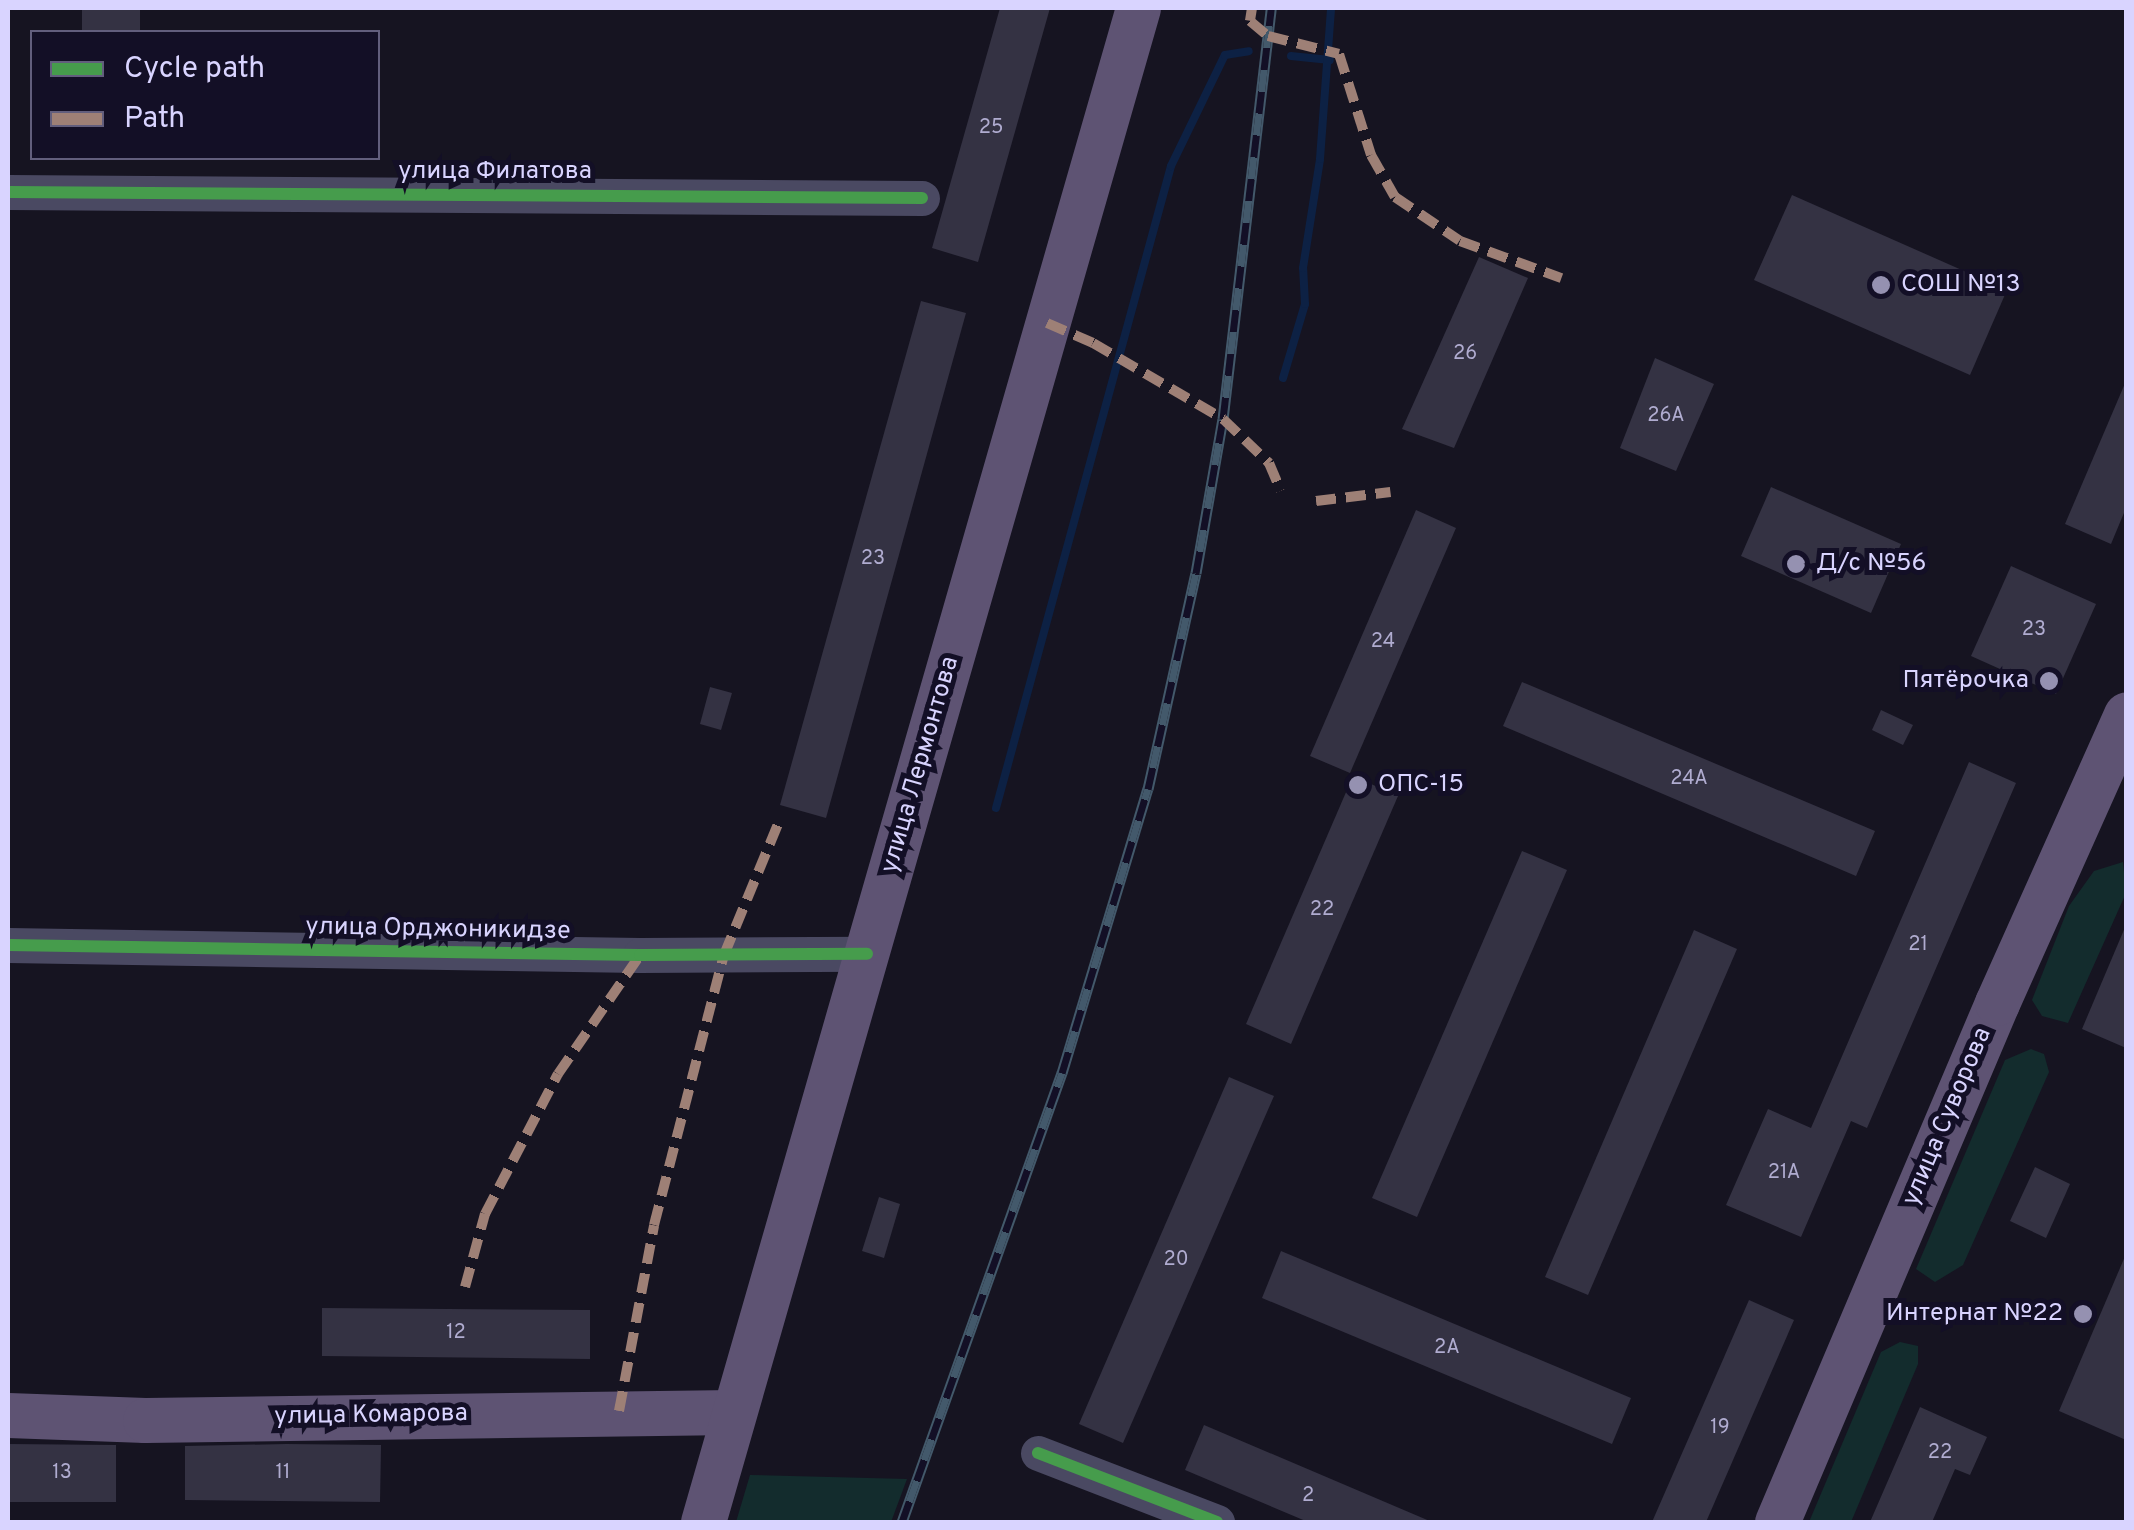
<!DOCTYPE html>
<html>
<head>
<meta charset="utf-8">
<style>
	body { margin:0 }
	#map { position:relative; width:2134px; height:1530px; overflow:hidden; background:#161421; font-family:Overpass,sans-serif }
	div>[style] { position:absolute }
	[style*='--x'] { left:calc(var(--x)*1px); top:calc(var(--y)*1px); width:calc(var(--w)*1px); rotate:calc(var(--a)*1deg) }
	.green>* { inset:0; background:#132c2d }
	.stream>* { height:8px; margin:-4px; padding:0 4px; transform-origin:4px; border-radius:4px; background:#0d2144 }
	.building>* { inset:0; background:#343243 }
	.minor>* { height:35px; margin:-17.5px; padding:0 17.5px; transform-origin:17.5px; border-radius:17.5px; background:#4a4962 }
	.major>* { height:45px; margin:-22.5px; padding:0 22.5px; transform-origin:22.5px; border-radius:22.5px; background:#5e5373 }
	.rail>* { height:11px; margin-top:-5.5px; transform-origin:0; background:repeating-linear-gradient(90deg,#130f26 0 22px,#43596b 0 44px); box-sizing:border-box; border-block:2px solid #43596b }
	.quiet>* { height:10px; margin-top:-5px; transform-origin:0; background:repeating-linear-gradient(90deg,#9e8076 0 20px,transparent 0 30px) }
	.cycleway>* { height:12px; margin:-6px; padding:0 6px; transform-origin:6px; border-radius:6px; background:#469c4c }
	.dots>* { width:28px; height:28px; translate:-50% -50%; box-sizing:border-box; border:5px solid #130f26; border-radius:50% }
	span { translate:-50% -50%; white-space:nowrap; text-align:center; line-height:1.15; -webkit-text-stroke:10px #130f26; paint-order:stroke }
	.number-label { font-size:20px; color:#b0acd0 }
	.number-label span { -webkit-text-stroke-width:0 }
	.street-label { font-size:25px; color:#d9d4ff }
	.poi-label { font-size:25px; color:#d9d4ff }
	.left { translate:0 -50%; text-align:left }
	.right { translate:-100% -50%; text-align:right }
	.frame { position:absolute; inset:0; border:10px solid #d9d4ff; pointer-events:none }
	.legend { position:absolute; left:30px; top:30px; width:350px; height:130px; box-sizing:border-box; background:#130f26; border:2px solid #625e7d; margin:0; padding:12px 18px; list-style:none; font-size:30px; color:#d9d4ff }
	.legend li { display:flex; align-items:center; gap:20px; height:50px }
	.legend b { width:50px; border:2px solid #625e7d }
</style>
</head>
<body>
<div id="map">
	<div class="green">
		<i style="clip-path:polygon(2123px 862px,2126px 893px,2068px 1023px,2042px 1016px,2032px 1000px,2069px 906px,2094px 871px)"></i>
		<i style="clip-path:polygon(2031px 1049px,2044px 1054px,2049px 1072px,1963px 1265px,1935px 1282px,1916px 1269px,2005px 1060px)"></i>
		<i style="clip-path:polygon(1900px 1342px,1918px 1346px,1918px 1364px,1851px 1522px,1809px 1522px,1881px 1352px)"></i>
		<i style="clip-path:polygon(750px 1475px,907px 1479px,891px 1522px,736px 1522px)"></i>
	</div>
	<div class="stream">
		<i style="--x:1291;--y:56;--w:39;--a:6"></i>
		<i style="--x:1283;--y:378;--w:77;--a:-73.4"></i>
		<i style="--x:1305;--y:304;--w:36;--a:-93"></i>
		<i style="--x:1303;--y:268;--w:110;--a:-81.1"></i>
		<i style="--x:1320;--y:159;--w:151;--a:-85.8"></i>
		<i style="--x:996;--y:808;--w:665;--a:-74.75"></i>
		<i style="--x:1171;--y:166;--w:123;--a:-64.1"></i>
		<i style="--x:1225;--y:55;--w:24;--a:-9"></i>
	</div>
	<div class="building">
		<i style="clip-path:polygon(82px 8px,140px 8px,140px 32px,82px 32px)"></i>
		<i style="clip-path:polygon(1000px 8px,1050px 8px,978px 262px,932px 248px)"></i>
		<i style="clip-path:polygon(1792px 195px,2007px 290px,1970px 375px,1754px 280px)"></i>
		<i style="clip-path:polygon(1479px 257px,1528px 278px,1454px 448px,1402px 429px)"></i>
		<i style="clip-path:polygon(921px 301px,966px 313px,826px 818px,780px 805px)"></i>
		<i style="clip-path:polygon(1655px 358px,1714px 384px,1676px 471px,1620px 448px)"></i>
		<i style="clip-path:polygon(2126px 381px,2126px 508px,2111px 544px,2065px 524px)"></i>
		<i style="clip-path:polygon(1771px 487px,1901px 544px,1871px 613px,1741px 556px)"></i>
		<i style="clip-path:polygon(1416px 510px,1456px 528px,1350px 773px,1310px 756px)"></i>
		<i style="clip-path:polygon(2011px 566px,2096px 604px,2056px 694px,1971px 656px)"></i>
		<i style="clip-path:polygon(1522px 682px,1875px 831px,1856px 876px,1503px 726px)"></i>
		<i style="clip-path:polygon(710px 687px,732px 693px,721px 730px,700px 724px)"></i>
		<i style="clip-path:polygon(1881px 710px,1913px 725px,1903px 745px,1872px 730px)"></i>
		<i style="clip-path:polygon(1969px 762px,2016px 783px,1867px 1128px,1851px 1121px,1801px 1237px,1726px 1205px,1768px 1109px,1811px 1128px)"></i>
		<i style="clip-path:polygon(1353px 776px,1398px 796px,1291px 1044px,1246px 1024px)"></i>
		<i style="clip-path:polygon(1522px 851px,1567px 870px,1417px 1217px,1372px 1198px)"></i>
		<i style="clip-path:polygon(2126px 925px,2126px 1048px,2082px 1029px)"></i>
		<i style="clip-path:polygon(1694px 930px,1737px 949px,1588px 1295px,1545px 1277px)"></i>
		<i style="clip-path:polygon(1229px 1077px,1274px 1096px,1123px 1443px,1079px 1424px)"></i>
		<i style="clip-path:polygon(2035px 1167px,2070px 1184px,2046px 1238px,2010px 1221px)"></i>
		<i style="clip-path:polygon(879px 1197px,900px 1204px,884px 1258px,862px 1251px)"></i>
		<i style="clip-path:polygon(1281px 1251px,1631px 1398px,1612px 1444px,1262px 1298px)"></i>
		<i style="clip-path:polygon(2126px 1254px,2126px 1440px,2059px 1411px)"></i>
		<i style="clip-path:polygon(1749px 1300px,1794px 1320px,1706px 1522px,1652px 1522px)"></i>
		<i style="clip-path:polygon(322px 1308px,590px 1310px,590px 1359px,322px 1356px)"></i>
		<i style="clip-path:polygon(1920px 1407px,1987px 1437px,1970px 1475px,1955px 1469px,1932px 1522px,1870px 1522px)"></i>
		<i style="clip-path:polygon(1204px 1425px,1432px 1522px,1308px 1522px,1185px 1470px)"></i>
		<i style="clip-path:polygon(8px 1444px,116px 1445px,116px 1502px,8px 1502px)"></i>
		<i style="clip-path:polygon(286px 1444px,381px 1445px,380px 1502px,185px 1500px,185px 1446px)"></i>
	</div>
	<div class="minor">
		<i style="--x:8;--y:192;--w:914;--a:0.38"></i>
		<i style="--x:8;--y:945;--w:632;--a:0.91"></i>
		<i style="--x:640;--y:955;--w:227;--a:-0.3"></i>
		<i style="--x:1038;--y:1453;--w:192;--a:21.1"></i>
	</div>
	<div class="major">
		<i style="--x:8;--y:1415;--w:137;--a:2.1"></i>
		<i style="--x:145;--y:1420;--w:589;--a:-0.78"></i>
		<i style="--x:703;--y:1522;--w:1575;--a:-73.97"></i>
		<i style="--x:1777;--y:1522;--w:564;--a:-67.03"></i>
		<i style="--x:1997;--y:1003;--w:316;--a:-65.9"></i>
	</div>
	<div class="rail">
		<i style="--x:902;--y:1522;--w:477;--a:-70.4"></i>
		<i style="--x:1062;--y:1073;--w:297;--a:-73.2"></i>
		<i style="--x:1148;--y:789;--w:221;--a:-77.5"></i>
		<i style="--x:1196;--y:573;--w:156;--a:-80.1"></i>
		<i style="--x:1223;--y:419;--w:414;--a:-83.3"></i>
	</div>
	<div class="quiet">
		<i style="--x:1252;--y:8;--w:13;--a:99"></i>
		<i style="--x:1250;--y:21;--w:23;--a:40"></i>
		<i style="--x:1268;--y:36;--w:73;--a:14.2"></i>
		<i style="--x:1339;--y:54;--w:106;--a:72.4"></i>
		<i style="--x:1371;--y:155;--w:48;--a:60.3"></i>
		<i style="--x:1395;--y:197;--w:78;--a:34.1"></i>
		<i style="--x:1460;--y:241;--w:108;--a:20.1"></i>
		<i style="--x:1047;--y:323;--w:50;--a:23.5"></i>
		<i style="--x:1093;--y:343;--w:151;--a:30.3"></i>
		<i style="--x:1223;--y:419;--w:64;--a:43.7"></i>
		<i style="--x:1269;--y:463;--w:30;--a:67"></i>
		<i style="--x:1316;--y:501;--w:75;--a:-6.9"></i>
		<i style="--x:465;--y:1287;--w:76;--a:-74.7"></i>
		<i style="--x:485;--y:1214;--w:158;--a:-62.5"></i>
		<i style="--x:558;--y:1074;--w:145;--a:-55.4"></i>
		<i style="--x:619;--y:1411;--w:189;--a:-79.3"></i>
		<i style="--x:654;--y:1225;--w:279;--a:-75.5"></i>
		<i style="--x:724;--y:955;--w:147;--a:-67.6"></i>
	</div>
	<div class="cycleway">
		<i style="--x:8;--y:192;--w:914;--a:0.38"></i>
		<i style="--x:8;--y:945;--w:632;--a:0.91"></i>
		<i style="--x:640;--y:955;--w:227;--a:-0.3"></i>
		<i style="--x:1038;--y:1453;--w:192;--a:21.1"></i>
	</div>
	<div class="dots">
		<i style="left:1881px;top:285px;background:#9591b1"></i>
		<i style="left:1796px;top:564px;background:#9591b1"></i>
		<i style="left:2049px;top:681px;background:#9591b1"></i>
		<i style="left:1358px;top:785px;background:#9591b1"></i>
		<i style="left:2083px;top:1314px;background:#9591b1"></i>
	</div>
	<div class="number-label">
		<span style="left:991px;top:128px">25</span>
		<span style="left:1465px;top:354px">26</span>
		<span style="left:1666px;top:416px">26А</span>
		<span style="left:873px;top:559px">23</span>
		<span style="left:2034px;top:630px">23</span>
		<span style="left:1383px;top:642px">24</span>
		<span style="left:1689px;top:779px">24А</span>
		<span style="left:1322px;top:910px">22</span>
		<span style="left:1918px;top:945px">21</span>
		<span style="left:1784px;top:1173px">21А</span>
		<span style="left:1176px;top:1260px">20</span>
		<span style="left:456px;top:1333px">12</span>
		<span style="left:1447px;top:1348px">2А</span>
		<span style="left:1720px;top:1428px">19</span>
		<span style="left:1940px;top:1453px">22</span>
		<span style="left:62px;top:1473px">13</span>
		<span style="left:283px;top:1473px">11</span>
		<span style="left:1308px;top:1496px">2</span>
	</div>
	<div class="street-label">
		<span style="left:495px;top:172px">улица Филатова</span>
		<span style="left:921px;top:765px;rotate:-74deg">улица Лермонтова</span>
		<span style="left:438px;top:930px;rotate:1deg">улица Орджоникидзе</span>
		<span style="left:1948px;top:1117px;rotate:-67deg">улица Суворова</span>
		<span style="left:371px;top:1416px;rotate:-1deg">улица Комарова</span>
	</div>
	<div class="poi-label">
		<span class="left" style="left:1901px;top:285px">СОШ №13</span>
		<span class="left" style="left:1816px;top:564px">Д/с №56</span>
		<span class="right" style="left:2029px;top:681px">Пятёрочка</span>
		<span class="left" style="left:1378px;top:785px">ОПС-15</span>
		<span class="right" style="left:2063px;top:1314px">Интернат №22</span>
	</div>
	<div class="frame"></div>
	<ul class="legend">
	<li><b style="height:12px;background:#469c4c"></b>Cycle path</li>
	<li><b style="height:12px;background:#9e8076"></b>Path</li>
	</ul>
</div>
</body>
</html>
